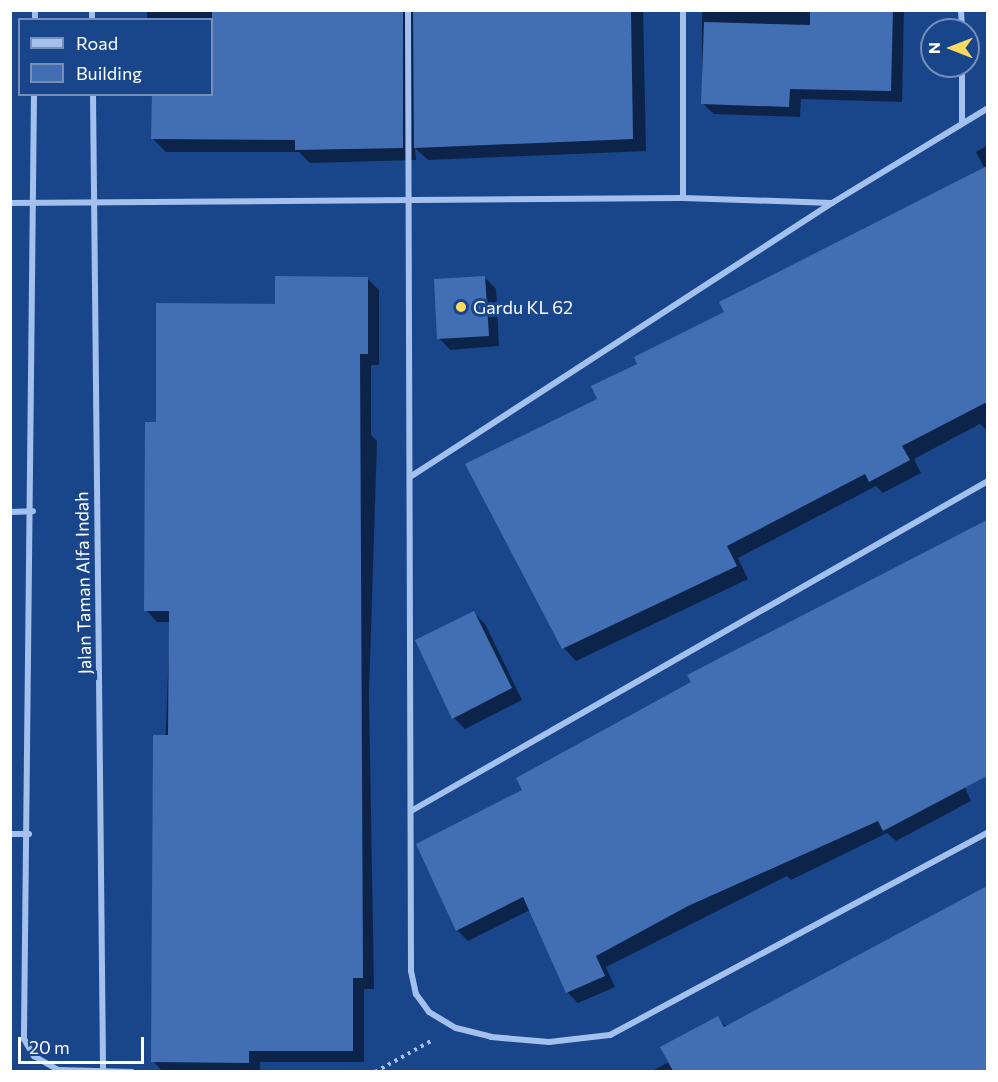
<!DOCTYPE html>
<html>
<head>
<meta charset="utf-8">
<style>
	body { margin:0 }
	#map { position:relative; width:998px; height:1082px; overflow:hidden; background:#19458b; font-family:Commissioner,sans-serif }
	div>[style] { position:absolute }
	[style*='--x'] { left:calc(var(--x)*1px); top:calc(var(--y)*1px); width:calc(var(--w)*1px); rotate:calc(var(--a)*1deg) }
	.shadow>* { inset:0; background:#0007 }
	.building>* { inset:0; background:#426fb4 }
	.path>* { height:4px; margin-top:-2px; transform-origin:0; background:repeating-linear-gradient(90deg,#a4c1ee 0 3px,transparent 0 7.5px) }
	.street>* { height:6px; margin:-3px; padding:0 3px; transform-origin:3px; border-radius:3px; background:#a4c1ee }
	.dots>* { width:16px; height:16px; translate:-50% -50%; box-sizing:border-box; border:3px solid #19458b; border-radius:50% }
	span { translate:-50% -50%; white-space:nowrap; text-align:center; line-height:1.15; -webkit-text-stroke:6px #19458b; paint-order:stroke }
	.poi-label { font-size:18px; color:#fff }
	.left { translate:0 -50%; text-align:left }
	.street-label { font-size:18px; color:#fff }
	.frame { position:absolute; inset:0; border:12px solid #fff; pointer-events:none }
	.legend { position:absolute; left:18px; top:18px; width:195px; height:78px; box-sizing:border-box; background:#19458b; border:2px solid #758fb9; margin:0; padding:8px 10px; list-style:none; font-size:18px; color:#fff }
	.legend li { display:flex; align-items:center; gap:12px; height:30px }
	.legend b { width:30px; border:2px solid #758fb9 }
	.north { position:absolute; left:920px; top:18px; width:60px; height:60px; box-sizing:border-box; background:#19458b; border:2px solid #758fb9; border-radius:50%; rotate:270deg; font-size:16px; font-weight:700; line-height:24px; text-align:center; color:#fff }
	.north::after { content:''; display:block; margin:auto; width:21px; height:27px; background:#ffda61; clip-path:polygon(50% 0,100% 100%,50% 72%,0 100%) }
	.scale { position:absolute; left:18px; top:1037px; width:126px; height:27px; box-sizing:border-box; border:3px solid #fff; border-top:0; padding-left:8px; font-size:18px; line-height:21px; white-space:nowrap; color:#fff; -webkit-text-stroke:4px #19458b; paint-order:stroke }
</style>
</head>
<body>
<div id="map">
	<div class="shadow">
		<i style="clip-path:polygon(147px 10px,643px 10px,646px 151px,428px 160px,415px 148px,416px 160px,310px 163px,299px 152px,166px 152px,153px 139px,212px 94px,212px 20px,147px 20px)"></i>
		<i style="clip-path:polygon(702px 10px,904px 10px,902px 102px,801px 99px,800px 117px,714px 114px,702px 103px)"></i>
		<i style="clip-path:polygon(988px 145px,988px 431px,980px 424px,914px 459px,921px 473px,883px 493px,876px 486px,738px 558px,748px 579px,576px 661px,564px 648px,599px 399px,639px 365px,726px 312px,985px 169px,976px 152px)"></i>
		<i style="clip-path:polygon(485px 278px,496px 289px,499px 346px,450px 350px,439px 338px)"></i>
		<i style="clip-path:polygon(368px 279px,379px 290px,379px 365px,371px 365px,371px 435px,377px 441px,369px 694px,374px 989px,364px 989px,364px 1062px,260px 1062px,260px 1072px,163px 1072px,153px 1061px,170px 622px,157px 622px,146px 610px,157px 424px,276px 305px)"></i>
		<i style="clip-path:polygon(988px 522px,988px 773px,964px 785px,971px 801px,896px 841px,887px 833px,791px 880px,787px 876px,606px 967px,615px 987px,578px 1003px,567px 992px,530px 910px,468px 941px,457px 930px,524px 791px)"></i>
		<i style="clip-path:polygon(474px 613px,485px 624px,522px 700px,465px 729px,454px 718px)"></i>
		<i style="clip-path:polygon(988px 887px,988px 1072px,650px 1072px,669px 1062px,717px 1018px,727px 1027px)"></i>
	</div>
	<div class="building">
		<i style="clip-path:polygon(212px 10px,403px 10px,403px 148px,295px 150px,295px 140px,151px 139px,152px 94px,212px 94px)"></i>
		<i style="clip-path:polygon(413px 10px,631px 10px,633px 139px,414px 148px)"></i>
		<i style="clip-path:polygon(810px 10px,893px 10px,891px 91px,790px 89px,789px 107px,701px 104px,704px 22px,810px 25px)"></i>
		<i style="clip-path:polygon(987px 166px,987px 402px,902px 446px,910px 460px,869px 482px,865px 474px,727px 546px,737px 566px,562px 649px,465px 464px,597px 399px,591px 386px,637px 364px,634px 357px,724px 312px,719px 302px)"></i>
		<i style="clip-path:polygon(275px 276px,368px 277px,368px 354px,360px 354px,363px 978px,353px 978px,353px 1051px,249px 1051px,249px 1063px,151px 1062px,153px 735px,168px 735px,169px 611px,144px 611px,145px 422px,156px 422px,156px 303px,275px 304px)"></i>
		<i style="clip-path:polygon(485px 276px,489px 336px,437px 339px,434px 279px)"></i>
		<i style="clip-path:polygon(987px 520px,987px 776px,883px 831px,878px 821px,688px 906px,596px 956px,605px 976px,566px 993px,523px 897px,456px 931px,416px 844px,522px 790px,516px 778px,691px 682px,687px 675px)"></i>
		<i style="clip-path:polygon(474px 611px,512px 688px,452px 719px,415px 640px)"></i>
		<i style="clip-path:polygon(987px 886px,987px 1071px,673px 1071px,660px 1047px,718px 1016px,724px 1027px)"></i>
	</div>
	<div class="path">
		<i style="--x:375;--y:1072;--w:64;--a:-29"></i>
	</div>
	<div class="street">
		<i style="--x:92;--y:10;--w:10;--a:90"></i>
		<i style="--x:408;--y:10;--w:961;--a:89.82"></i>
		<i style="--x:411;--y:971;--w:24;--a:78"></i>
		<i style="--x:416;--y:994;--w:22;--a:54"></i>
		<i style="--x:429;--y:1012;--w:31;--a:31"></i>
		<i style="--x:456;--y:1028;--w:36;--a:14"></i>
		<i style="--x:491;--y:1037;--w:58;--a:4.9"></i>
		<i style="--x:549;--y:1042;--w:61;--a:-6.5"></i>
		<i style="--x:610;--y:1035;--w:429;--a:-28.2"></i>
		<i style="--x:683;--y:10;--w:188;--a:90"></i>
		<i style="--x:961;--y:10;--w:20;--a:87"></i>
		<i style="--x:35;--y:20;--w:10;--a:-90"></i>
		<i style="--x:962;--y:66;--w:57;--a:90"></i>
		<i style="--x:34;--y:94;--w:945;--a:90.61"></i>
		<i style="--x:24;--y:1039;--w:20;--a:60"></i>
		<i style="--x:34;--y:1056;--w:28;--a:30"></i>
		<i style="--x:58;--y:1070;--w:74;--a:1.5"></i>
		<i style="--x:93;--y:94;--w:976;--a:89.41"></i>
		<i style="--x:10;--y:203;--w:673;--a:-0.43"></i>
		<i style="--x:683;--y:198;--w:149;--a:1.9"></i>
		<i style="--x:410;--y:477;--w:503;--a:-33"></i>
		<i style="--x:832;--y:203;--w:183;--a:-31.3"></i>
		<i style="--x:10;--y:512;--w:23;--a:-2"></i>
		<i style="--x:411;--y:811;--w:665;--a:-29.77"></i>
		<i style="--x:10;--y:834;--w:19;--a:0"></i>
	</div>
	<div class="dots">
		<i style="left:461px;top:307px;background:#ffda61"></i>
	</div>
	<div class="poi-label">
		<span class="left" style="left:473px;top:307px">Gardu KL 62</span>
	</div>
	<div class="street-label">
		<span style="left:83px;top:583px;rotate:-91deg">Jalan Taman Alfa Indah</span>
	</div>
	<div class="frame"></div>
	<ul class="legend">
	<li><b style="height:8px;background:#a4c1ee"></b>Road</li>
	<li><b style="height:16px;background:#426fb4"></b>Building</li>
	</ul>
	<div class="north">N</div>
	<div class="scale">20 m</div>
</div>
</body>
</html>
